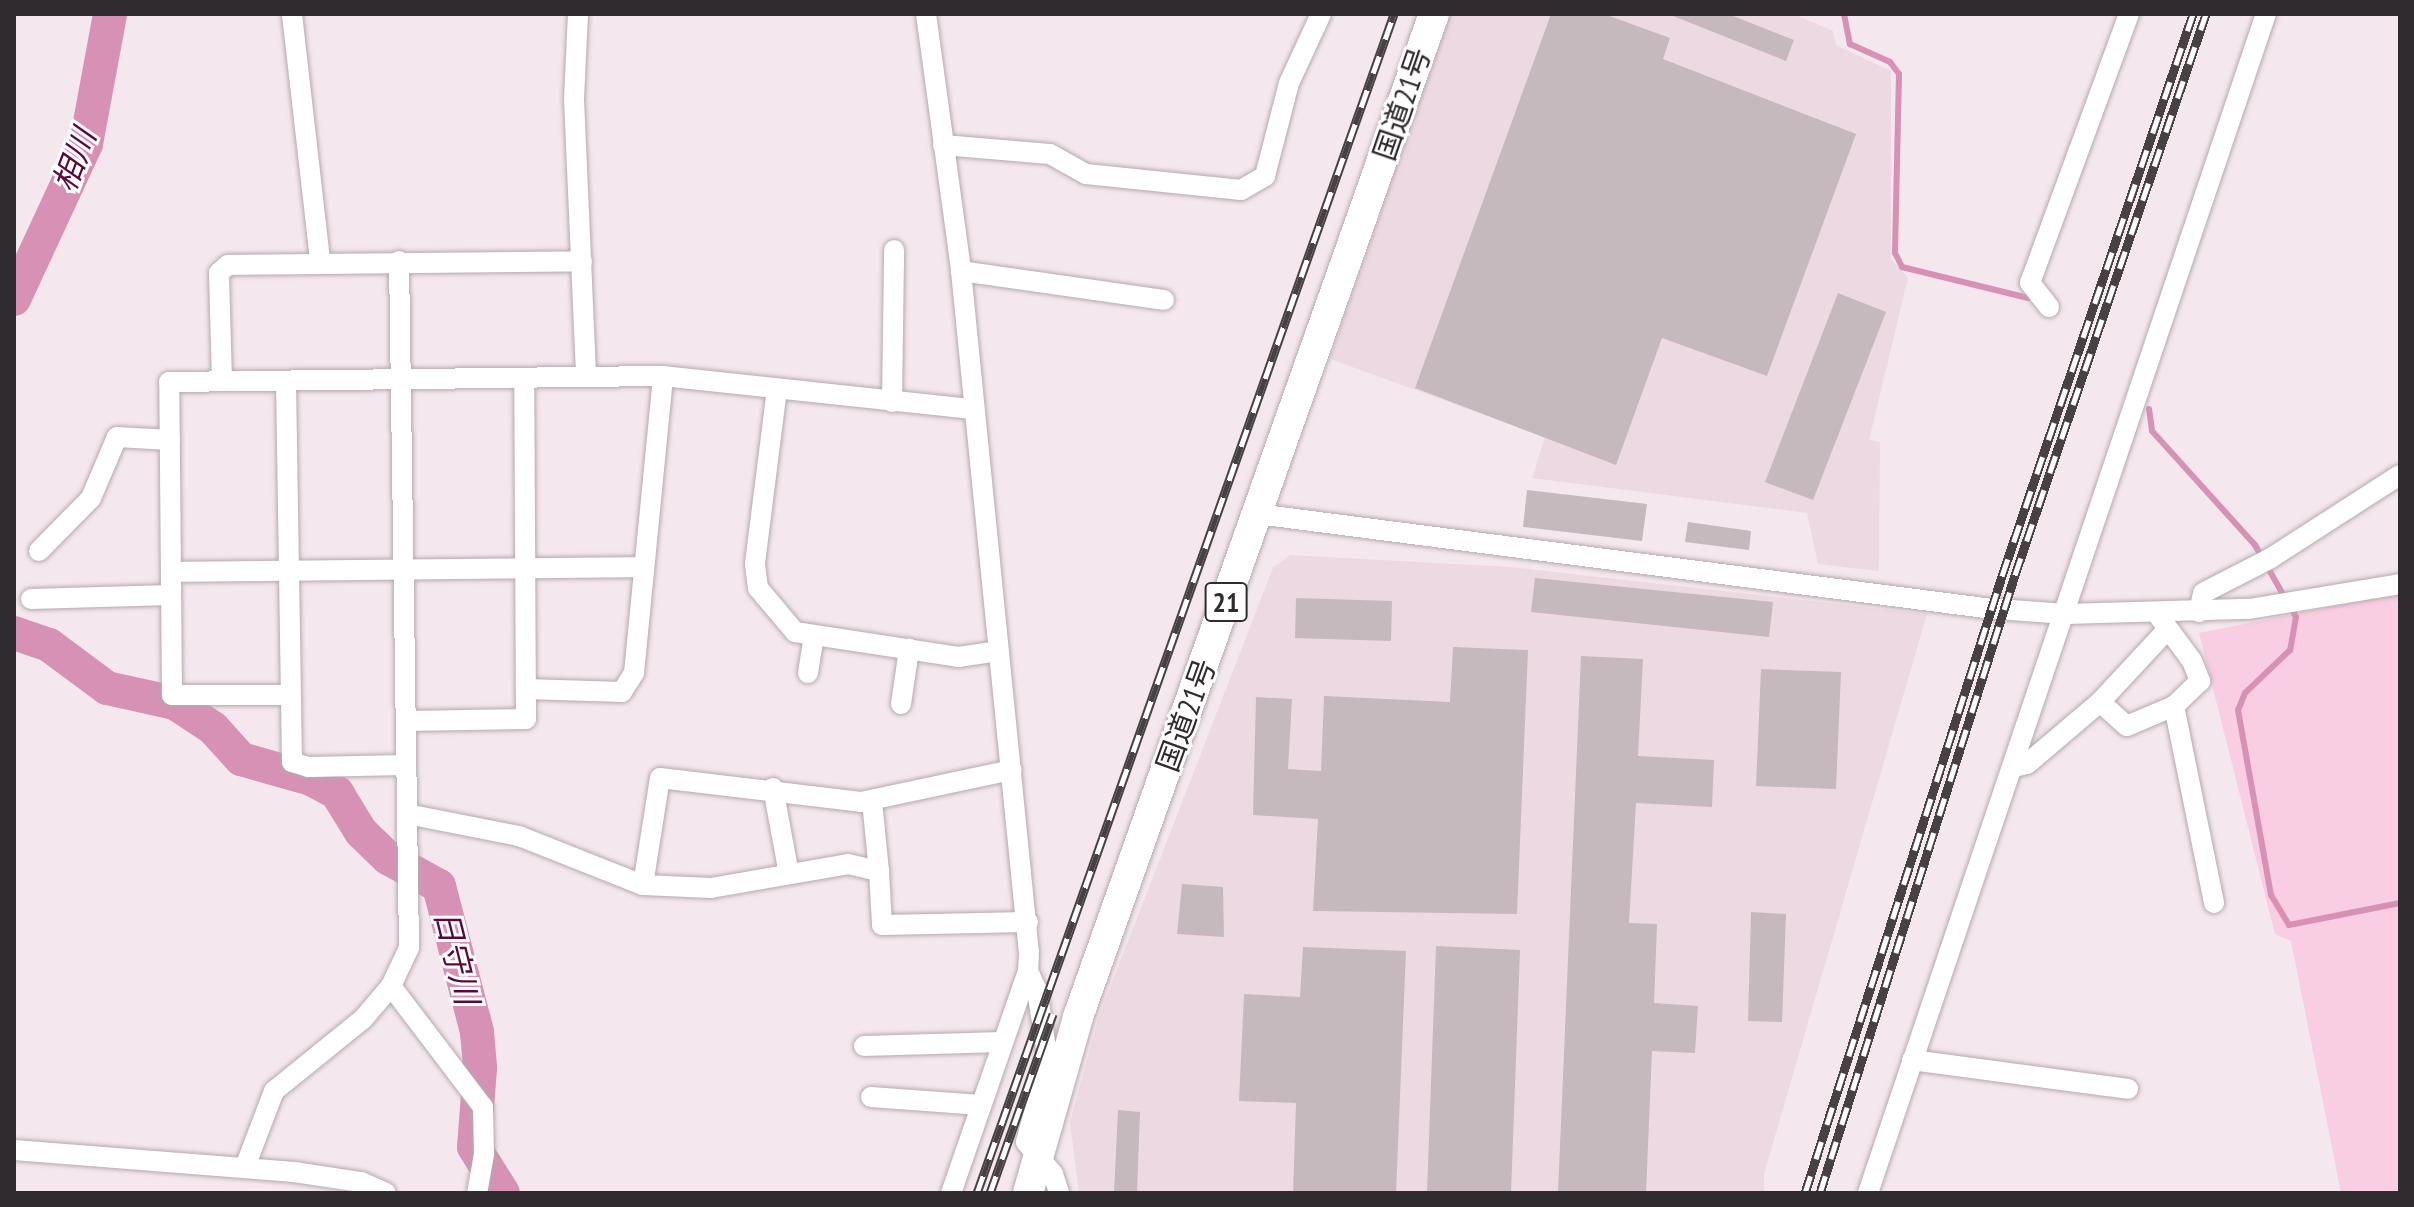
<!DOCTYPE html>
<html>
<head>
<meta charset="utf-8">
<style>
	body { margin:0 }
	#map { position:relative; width:2414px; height:1207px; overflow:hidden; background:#f4e7ed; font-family:"PT Sans Narrow","Noto Sans JP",sans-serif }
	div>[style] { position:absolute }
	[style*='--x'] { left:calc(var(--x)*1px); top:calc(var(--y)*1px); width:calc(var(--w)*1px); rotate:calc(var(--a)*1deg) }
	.built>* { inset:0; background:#edd9e2 }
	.green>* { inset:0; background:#f9cde2 }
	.stream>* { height:6px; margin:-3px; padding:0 3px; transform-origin:3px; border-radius:3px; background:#d791b4 }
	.river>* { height:34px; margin:-17px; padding:0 17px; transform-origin:17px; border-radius:17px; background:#d791b4 }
	.building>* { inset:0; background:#c5b9be }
	.roads { filter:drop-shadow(0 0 2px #b5a9af) drop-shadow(0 0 2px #b5a9af) }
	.minor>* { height:20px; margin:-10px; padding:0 10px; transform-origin:10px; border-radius:10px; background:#fff }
	.highway>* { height:30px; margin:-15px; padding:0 15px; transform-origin:15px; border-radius:15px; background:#fff }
	.rail>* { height:9px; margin-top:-4.5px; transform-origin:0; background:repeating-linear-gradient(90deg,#fff 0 18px,#474144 0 36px); box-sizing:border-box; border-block:2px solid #474144 }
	span { translate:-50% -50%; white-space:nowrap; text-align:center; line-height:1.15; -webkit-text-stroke:6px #fff; paint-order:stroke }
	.shield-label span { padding:2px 6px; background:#fff; border:2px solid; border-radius:6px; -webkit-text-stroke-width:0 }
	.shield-label { font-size:28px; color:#302b2e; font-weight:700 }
	.street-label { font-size:30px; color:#302b2e }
	.water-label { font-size:32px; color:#5b073d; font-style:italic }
	.frame { position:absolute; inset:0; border:16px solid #302b2e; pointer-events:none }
</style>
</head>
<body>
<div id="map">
	<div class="built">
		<i style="clip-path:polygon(1450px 14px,1793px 14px,1833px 31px,1836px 45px,1891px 71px,1891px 259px,1908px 278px,1869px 440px,1880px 442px,1879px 571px,1818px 564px,1807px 513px,1532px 478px,1545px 437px,1330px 359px)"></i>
		<i style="clip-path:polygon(1290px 555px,1510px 567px,1927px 614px,1764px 1174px,1764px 1193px,1079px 1193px,1070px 1122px,1099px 1016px,1273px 568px)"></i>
	</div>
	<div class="green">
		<i style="clip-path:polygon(2400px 593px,2400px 1193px,2341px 1193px,2291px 941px,2275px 934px,2199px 633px)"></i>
	</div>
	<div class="stream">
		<i style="--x:1844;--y:14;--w:31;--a:79"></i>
		<i style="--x:1850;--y:44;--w:44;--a:24.2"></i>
		<i style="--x:1890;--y:62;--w:15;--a:53"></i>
		<i style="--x:1899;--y:74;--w:179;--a:91.3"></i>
		<i style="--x:1895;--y:253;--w:16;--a:63"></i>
		<i style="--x:1902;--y:267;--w:130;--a:13.8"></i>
		<i style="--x:2149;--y:409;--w:22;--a:82"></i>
		<i style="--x:2152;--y:431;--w:154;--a:47.9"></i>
		<i style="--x:2255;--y:545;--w:61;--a:60.5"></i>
		<i style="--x:2291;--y:608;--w:10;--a:61"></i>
		<i style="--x:2296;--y:617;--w:34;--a:100"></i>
		<i style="--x:2290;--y:650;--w:62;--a:136.3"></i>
		<i style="--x:2245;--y:693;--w:18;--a:112"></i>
		<i style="--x:2238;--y:710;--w:188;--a:79.9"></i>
		<i style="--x:2271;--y:895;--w:35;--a:59"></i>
		<i style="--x:2289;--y:925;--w:113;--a:-11.2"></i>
	</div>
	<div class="river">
		<i style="--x:14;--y:299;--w:171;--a:-65.1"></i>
		<i style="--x:86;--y:144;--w:132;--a:-79.5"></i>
		<i style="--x:14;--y:633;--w:37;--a:19"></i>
		<i style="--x:49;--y:645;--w:72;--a:36.6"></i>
		<i style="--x:107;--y:688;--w:70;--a:12.4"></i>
		<i style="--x:175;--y:703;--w:45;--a:33.3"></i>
		<i style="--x:213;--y:728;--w:42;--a:47.9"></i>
		<i style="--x:241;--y:759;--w:73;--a:15.9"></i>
		<i style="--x:311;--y:779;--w:30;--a:28"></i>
		<i style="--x:337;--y:793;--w:46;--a:58.4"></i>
		<i style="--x:361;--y:832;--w:37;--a:44"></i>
		<i style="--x:388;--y:858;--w:58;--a:28.8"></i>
		<i style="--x:439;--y:886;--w:151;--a:75.4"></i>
		<i style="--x:477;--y:1032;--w:36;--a:85"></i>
		<i style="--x:480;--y:1068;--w:79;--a:94.3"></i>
		<i style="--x:474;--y:1147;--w:54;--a:57.8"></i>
	</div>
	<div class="building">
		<i style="clip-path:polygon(1551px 14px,1604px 14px,1670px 38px,1663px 59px,1856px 134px,1767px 376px,1662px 338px,1616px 465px,1415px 388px)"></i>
		<i style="clip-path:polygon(1668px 14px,1728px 14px,1794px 40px,1786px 61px)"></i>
		<i style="clip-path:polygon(1838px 293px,1886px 312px,1813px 500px,1765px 482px)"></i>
		<i style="clip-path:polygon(1527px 490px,1647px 504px,1642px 541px,1523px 527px)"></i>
		<i style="clip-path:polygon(1688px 522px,1751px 531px,1749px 550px,1685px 542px)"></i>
		<i style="clip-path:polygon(1535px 578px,1773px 602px,1769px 637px,1531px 612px)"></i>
		<i style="clip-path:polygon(1296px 598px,1392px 601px,1391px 641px,1295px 638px)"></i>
		<i style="clip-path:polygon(1453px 647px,1528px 650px,1517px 914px,1313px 911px,1318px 819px,1253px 815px,1256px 697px,1292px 699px,1288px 769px,1321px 771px,1324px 696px,1450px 702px)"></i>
		<i style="clip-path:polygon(1581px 656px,1643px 659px,1638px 756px,1714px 760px,1712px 807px,1636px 803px,1629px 923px,1657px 924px,1654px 1003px,1698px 1006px,1695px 1053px,1652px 1051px,1646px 1193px,1558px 1193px)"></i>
		<i style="clip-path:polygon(1761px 669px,1841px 672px,1836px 789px,1756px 786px)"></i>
		<i style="clip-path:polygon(1182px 884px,1223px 887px,1224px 937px,1177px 934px)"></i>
		<i style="clip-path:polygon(1751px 912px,1786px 914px,1782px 1022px,1748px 1021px)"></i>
		<i style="clip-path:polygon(1436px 946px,1520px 950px,1511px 1193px,1427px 1193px)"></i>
		<i style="clip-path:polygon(1303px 947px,1406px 951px,1396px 1193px,1293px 1193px,1296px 1103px,1239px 1101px,1244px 994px,1300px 997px)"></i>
		<i style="clip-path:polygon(1118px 1110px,1140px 1112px,1137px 1193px,1114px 1193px)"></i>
	</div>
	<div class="roads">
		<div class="minor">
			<i style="--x:292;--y:14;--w:249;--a:83.5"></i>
			<i style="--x:578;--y:14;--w:85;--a:92.7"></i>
			<i style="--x:574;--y:99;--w:278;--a:87.5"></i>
			<i style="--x:926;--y:14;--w:259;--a:82.2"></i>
			<i style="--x:961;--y:271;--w:685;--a:84.31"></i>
			<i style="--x:1029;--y:953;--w:18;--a:93"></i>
			<i style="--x:1028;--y:971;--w:235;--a:109.1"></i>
			<i style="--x:943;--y:145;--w:107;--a:4.8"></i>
			<i style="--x:1050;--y:154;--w:41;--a:29.1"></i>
			<i style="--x:1086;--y:174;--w:156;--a:5.9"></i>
			<i style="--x:1241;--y:190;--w:28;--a:-30"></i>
			<i style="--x:1265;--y:176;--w:96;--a:-75.5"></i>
			<i style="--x:1289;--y:83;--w:76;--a:-65.1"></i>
			<i style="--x:961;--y:271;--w:205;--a:8.1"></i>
			<i style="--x:2049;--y:307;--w:31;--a:-128"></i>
			<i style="--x:2030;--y:283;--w:287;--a:-69.8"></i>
			<i style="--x:222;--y:381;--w:108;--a:-91.6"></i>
			<i style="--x:219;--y:273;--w:12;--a:-42"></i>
			<i style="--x:228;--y:265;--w:354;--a:-0.6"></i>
			<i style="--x:286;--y:381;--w:381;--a:89.1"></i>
			<i style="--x:292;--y:762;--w:17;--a:17"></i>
			<i style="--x:308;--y:767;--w:98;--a:-1.2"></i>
			<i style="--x:777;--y:389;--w:176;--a:97.2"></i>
			<i style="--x:755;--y:564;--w:24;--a:83"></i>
			<i style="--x:758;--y:588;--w:57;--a:49.9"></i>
			<i style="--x:795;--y:632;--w:165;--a:8.7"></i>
			<i style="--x:958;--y:657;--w:41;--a:-8.3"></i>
			<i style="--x:892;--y:402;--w:152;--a:-89.2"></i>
			<i style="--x:1257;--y:514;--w:734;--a:7.36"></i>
			<i style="--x:1985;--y:608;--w:80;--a:4.3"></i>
			<i style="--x:2065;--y:614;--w:184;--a:-1.6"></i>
			<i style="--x:2249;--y:609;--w:153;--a:-9.4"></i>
			<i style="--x:39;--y:551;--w:74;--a:-45.5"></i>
			<i style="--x:91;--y:498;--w:66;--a:-66.9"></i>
			<i style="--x:117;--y:437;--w:53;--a:3.2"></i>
			<i style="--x:171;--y:572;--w:473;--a:-0.6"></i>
			<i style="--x:31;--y:599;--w:140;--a:-1.6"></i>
			<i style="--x:2199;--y:612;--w:19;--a:-78"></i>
			<i style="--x:2203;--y:593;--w:76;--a:-27.2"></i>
			<i style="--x:2271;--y:558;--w:153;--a:-32.8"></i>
			<i style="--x:2158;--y:615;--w:57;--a:53.5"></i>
			<i style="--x:2192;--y:661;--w:22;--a:68"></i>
			<i style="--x:2200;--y:681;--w:36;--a:136"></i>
			<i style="--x:2174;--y:706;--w:201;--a:78.5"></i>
			<i style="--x:808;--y:673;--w:38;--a:-81"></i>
			<i style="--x:526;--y:689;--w:96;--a:1.8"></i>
			<i style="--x:622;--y:692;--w:22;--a:-58"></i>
			<i style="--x:634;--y:673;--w:298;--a:-84.4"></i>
			<i style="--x:291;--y:695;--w:119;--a:180"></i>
			<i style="--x:172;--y:695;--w:313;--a:-90.5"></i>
			<i style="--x:169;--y:382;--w:494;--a:-0.7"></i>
			<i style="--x:663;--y:376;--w:313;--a:6.1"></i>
			<i style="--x:2100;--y:702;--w:36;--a:42"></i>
			<i style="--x:2127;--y:726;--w:51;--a:-23.1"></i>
			<i style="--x:901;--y:704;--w:56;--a:-81.7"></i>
			<i style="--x:406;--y:721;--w:120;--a:-1"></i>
			<i style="--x:526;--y:719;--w:341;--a:-90.3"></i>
			<i style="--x:2014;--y:767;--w:13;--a:-13"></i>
			<i style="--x:2027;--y:764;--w:96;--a:-40.3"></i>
			<i style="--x:2100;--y:702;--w:97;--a:-47.1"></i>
			<i style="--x:773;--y:788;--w:87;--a:79.5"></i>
			<i style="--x:872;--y:801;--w:70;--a:84.3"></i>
			<i style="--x:407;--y:814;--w:114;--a:11.1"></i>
			<i style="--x:519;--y:836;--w:133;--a:21.6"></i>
			<i style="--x:643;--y:885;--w:108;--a:-81"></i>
			<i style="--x:660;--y:778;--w:202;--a:6.8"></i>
			<i style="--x:861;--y:802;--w:154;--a:-12"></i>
			<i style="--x:643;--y:885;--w:68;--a:2.5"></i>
			<i style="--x:711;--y:888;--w:139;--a:-9.9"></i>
			<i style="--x:848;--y:864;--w:32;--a:13"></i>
			<i style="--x:879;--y:871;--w:54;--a:86.8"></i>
			<i style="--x:882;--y:925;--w:146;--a:-1.2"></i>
			<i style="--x:1028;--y:971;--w:21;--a:65"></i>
			<i style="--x:1037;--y:990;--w:72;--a:81.2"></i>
			<i style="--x:1048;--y:1061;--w:84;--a:105.2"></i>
			<i style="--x:1026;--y:1142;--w:42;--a:49.8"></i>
			<i style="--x:1053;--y:1174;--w:20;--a:72"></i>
			<i style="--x:391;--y:986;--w:152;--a:52.8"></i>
			<i style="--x:483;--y:1107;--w:47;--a:88.8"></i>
			<i style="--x:484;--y:1154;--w:40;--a:100"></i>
			<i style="--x:864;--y:1046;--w:138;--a:-1.7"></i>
			<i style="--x:1912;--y:1060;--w:218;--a:7.6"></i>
			<i style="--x:871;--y:1097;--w:110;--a:4.2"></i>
			<i style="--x:14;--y:1150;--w:281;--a:4.5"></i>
			<i style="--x:294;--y:1172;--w:68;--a:8.5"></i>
			<i style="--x:361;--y:1182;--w:27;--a:24"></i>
			<i style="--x:245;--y:1167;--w:81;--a:-69.1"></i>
			<i style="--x:274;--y:1091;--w:114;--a:-39"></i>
			<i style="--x:363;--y:1019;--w:43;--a:-49.7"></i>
			<i style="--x:391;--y:986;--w:42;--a:-64.7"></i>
			<i style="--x:409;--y:948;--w:687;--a:-90.83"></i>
			<i style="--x:1868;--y:1193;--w:1244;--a:-71.35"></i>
		</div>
		<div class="highway">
			<i style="--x:1028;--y:1193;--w:183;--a:-74.1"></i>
			<i style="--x:1078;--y:1017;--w:1064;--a:-70.46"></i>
		</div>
	</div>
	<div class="rail">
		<i style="--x:977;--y:1193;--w:1251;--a:-70.52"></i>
		<i style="--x:990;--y:1193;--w:190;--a:-70.6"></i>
		<i style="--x:1805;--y:1193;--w:648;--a:-72.29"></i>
		<i style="--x:2002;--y:576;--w:594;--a:-71.23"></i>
		<i style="--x:1820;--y:1193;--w:648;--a:-72.49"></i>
		<i style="--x:2015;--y:575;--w:593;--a:-71.2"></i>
	</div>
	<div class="shield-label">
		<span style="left:1226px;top:602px">21</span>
	</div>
	<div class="street-label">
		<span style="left:1402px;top:104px;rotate:-71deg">国道21号</span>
		<span style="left:1186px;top:715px;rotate:-70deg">国道21号</span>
	</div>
	<div class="water-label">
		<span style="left:74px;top:160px;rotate:-69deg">相川</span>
		<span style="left:457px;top:957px;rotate:76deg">日守川</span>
	</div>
	<div class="frame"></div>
</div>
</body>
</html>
